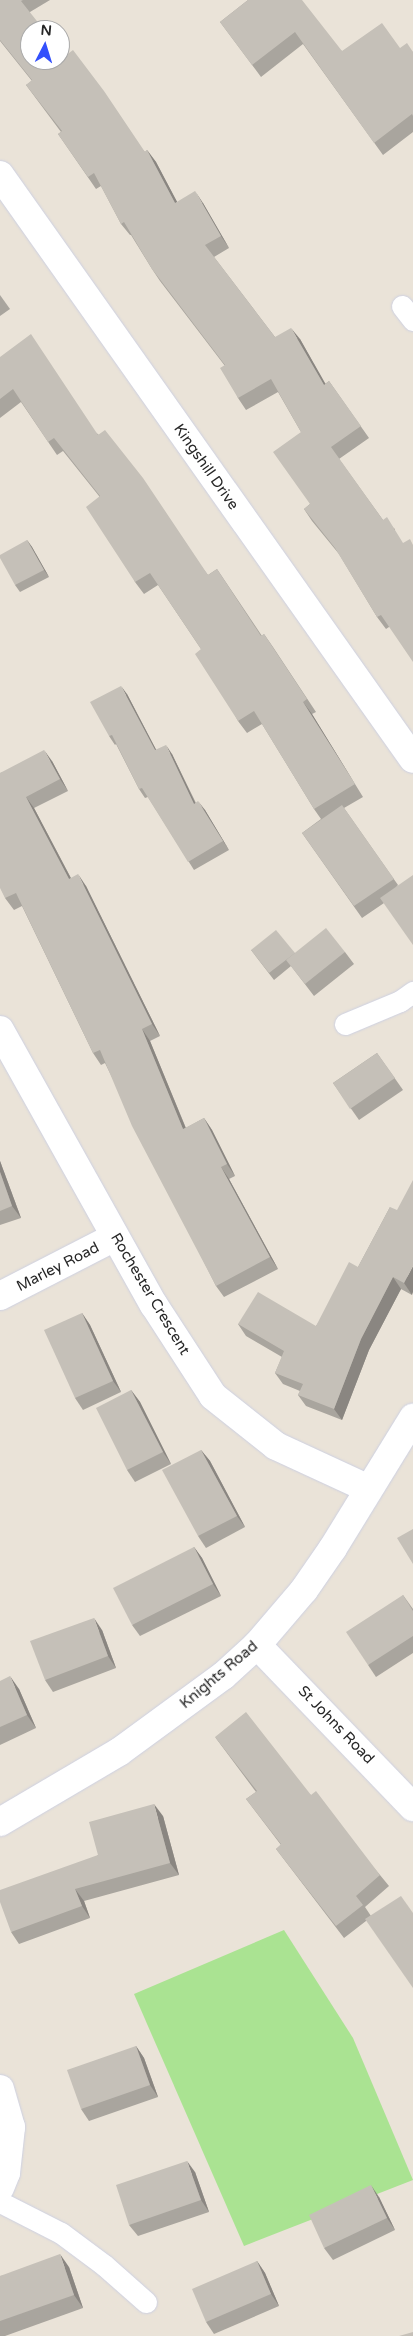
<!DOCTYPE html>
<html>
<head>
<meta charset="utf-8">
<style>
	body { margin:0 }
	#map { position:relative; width:413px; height:2336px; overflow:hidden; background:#eae3d8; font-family:"Varela Round",sans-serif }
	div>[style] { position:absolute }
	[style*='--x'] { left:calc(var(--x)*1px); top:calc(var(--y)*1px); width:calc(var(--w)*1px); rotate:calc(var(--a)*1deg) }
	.green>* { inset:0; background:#aae392 }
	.roads { filter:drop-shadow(0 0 1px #cdd0e1) drop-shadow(0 0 1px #cdd0e1) }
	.lane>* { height:21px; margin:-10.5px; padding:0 10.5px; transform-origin:10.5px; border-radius:10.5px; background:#fff }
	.street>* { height:28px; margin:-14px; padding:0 14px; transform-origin:14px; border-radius:14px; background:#fff }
	.wall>* { inset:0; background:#a9a59e }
	.shaded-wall>* { inset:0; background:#8a8681 }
	.building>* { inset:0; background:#c5c0b8 }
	span { translate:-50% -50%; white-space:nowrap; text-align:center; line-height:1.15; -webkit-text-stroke:4px #fff; paint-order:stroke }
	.street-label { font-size:15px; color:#272727 }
	.north { position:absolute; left:20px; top:20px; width:50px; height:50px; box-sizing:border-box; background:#fff; border:1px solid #a9a9a9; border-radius:50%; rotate:5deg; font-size:14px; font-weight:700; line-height:20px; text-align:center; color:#272727 }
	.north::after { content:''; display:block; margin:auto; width:18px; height:22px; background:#3350fc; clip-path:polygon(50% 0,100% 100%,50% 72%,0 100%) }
</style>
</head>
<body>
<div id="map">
	<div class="green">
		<i style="clip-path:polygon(284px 1930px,353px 2038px,413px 2180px,244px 2246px,134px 1994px)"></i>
	</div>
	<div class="roads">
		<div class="lane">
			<i style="--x:402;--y:306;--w:18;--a:52"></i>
			<i style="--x:345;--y:1024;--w:60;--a:-22.7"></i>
			<i style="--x:400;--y:1001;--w:16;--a:-35"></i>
			<i style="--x:0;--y:2202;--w:68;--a:26.9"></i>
			<i style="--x:61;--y:2233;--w:54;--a:36.7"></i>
			<i style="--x:104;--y:2265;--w:56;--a:41.4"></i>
		</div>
		<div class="street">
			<i style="--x:0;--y:175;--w:715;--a:54.73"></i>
			<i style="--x:0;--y:1030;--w:315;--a:60.8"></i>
			<i style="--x:154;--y:1305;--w:108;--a:57"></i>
			<i style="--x:213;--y:1396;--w:80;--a:38.4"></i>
			<i style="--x:276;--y:1446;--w:102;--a:24.8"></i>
			<i style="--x:0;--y:1296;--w:129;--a:-27.2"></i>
			<i style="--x:257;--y:1645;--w:225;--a:46.1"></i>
			<i style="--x:0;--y:1822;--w:138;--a:-30.5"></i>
			<i style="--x:119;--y:1752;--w:129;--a:-36.2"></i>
			<i style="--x:223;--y:1676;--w:46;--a:-42.4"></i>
			<i style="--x:257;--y:1645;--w:72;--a:-49.5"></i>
			<i style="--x:304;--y:1590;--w:51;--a:-55.4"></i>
			<i style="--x:333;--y:1548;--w:153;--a:-58.4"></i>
			<i style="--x:0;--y:2089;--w:40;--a:74"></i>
			<i style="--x:11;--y:2127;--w:46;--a:96.2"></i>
			<i style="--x:6;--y:2173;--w:16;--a:112"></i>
		</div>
	</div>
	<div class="wall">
		<i style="clip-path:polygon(0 0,50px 0,30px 12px,30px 30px,145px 152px,147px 150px,156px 162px,177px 202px,203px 203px,229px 248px,214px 257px,275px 337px,300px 339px,325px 384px,329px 381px,369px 438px,339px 459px,383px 520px,395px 529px,389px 627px,386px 629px,377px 617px,339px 554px,312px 521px,304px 509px,310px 504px,301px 432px,278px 392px,246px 410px,238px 398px,225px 366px,160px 281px,152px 269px,131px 235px,130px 235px,121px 224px,101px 186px,96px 189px,58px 134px,61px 132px,26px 85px,32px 81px,0 41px)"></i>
		<i style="clip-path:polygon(248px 0,342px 51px,400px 48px,413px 52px,413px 132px,383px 155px,303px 44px,261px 77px,220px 22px)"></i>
		<i style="clip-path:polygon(0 295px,10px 309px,0 316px)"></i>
		<i style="clip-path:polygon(0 357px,99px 435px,208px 575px,217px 569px,262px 636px,264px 634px,273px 647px,316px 712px,312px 714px,363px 797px,344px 808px,398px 885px,384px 903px,362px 918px,302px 833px,321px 819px,314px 809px,262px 724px,247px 733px,238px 721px,201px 649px,158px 585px,144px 594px,135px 582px,99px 496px,63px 451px,57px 455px,21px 402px,0 418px)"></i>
		<i style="clip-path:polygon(27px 540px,32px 547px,49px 577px,20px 592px,15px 585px)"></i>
		<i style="clip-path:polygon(127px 694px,156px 750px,172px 754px,196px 803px,205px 810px,229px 850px,194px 870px,148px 797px,145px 798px,139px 789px,116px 744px,115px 745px,109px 736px)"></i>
		<i style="clip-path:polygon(52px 761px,68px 791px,34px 808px,71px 878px,86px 886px,160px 1036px,150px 1041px,186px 1128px,204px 1118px,212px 1130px,235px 1176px,229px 1179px,278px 1269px,224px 1297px,216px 1286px,105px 1063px,101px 1065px,93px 1053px,22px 906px,14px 910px,5px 898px,0 773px)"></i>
		<i style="clip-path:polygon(251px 950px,295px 953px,345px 952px,354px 964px,314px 996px,291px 966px,274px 980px)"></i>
		<i style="clip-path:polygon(377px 1053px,403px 1090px,359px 1120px,333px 1083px)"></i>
		<i style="clip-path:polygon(0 1161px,21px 1218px,0 1225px)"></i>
		<i style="clip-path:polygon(390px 1207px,412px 1295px,401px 1289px,369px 1350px,342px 1420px,306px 1406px,298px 1395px,300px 1391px,283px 1384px,275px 1373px,282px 1357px,246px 1336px,238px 1324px,316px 1326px,358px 1267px)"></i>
		<i style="clip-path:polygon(82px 1313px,90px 1325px,121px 1392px,83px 1410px,75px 1398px)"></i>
		<i style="clip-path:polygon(131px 1390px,140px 1402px,171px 1464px,135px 1482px,127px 1470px)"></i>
		<i style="clip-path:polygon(201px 1450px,210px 1461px,245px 1527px,206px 1548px,198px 1536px)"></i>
		<i style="clip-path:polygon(194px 1547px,202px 1558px,221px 1596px,140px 1636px,132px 1625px)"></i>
		<i style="clip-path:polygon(403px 1595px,413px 1609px,413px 1653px,376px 1677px,368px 1665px)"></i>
		<i style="clip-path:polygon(102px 1630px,116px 1668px,53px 1692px,45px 1680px)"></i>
		<i style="clip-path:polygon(0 1681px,19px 1689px,36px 1728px,0 1745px)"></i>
		<i style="clip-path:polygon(215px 1737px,311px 1795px,380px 1875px,389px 1886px,365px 1907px,371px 1916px,366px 1921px,344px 1938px,276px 1849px,281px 1845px,246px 1799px,256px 1792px)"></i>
		<i style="clip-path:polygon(163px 1816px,179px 1875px,84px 1901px,90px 1918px,19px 1944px,11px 1932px,98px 1855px)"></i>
		<i style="clip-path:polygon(136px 2046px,144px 2058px,158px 2097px,89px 2121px,81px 2109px)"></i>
		<i style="clip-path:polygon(195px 2172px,209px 2212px,138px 2236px,129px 2225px)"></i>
		<i style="clip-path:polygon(379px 2197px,395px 2230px,333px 2260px,324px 2248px)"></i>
		<i style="clip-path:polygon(257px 2261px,265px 2273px,279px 2306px,214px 2334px,206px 2322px)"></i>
		<i style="clip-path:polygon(69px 2267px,83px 2308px,5px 2336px,0 2336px,0 2276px)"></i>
	</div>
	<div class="shaded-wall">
		<i style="clip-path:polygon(147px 150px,156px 162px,184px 215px,175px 203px)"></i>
		<i style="clip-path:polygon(195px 191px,203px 203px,229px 248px,221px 236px)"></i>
		<i style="clip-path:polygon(291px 328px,300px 339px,333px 397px,324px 385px)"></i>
		<i style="clip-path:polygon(27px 540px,32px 547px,49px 577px,44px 570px)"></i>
		<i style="clip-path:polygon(121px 686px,127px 694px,161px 759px,155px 750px)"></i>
		<i style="clip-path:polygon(303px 702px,312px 714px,363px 797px,355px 784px)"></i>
		<i style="clip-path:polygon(166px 745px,172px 754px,200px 813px,194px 804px)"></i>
		<i style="clip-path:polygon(44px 750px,52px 761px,68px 791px,60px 779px)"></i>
		<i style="clip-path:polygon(26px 797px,34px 808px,77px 890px,69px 879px)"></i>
		<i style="clip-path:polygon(198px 801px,205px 810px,229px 850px,223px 841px)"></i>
		<i style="clip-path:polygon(78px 874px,86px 886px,160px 1036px,152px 1024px)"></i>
		<i style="clip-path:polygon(142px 1029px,150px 1041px,191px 1141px,183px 1129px)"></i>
		<i style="clip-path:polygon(204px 1118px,212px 1130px,235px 1176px,227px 1164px)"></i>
		<i style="clip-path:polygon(0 1161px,21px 1218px,12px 1206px,0 1172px)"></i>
		<i style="clip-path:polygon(221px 1167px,229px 1179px,278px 1269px,270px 1257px)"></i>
		<i style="clip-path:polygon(413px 1266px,413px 1292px,412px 1295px,404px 1283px)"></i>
		<i style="clip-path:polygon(393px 1277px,401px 1289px,369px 1350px,342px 1420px,334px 1409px,361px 1339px)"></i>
		<i style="clip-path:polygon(82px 1313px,90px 1325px,121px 1392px,113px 1381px)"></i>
		<i style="clip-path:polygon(131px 1390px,140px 1402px,171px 1464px,163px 1452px)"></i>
		<i style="clip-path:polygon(201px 1450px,210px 1461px,245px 1527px,237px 1516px)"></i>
		<i style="clip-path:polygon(194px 1547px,202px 1558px,221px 1596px,213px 1584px)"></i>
		<i style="clip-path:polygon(94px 1618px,102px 1630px,116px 1668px,108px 1656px)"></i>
		<i style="clip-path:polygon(10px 1676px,19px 1689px,36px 1728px,27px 1715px)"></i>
		<i style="clip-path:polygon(154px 1804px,163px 1816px,179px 1875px,170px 1863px)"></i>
		<i style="clip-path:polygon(75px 1889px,84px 1901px,90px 1918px,82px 1906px)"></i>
		<i style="clip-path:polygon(136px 2046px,144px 2058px,158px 2097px,150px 2085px)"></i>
		<i style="clip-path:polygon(187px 2161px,195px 2172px,209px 2212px,201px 2200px)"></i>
		<i style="clip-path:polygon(371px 2185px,379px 2197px,395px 2230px,387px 2218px)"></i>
		<i style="clip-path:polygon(60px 2254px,69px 2267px,83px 2308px,74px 2295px)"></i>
		<i style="clip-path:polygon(257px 2261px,265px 2273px,279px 2306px,271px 2294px)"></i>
	</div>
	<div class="building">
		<i style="clip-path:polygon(0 0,23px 0,21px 1px,44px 30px,30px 30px,30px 60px,60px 60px,60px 50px,65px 56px,73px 50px,104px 91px,145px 152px,147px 150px,175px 203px,195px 191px,221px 236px,205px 245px,275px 337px,291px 328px,324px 385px,329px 381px,361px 426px,331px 447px,383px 520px,387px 517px,403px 543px,410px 539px,413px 545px,413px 662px,381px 615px,377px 617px,335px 548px,304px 509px,310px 504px,273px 452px,301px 432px,271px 379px,238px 398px,220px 368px,225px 365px,152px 269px,124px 222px,121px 224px,94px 173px,88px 177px,58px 134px,62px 131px,26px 85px,32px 80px,0 40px)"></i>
		<i style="clip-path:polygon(248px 0,302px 0,342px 51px,382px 23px,400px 48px,407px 43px,413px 52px,413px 116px,412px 114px,374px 143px,295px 32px,252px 65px,220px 22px)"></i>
		<i style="clip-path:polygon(31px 334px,98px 435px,105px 430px,143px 478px,208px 575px,217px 569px,261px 636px,264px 634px,307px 699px,303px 702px,355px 784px,314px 809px,254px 711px,238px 721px,195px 654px,201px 649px,150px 573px,135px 582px,86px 507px,100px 496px,54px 438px,48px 442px,13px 389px,0 399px,0 357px)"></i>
		<i style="clip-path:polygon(27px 540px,44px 570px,15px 585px,0 558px,0 555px)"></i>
		<i style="clip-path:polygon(121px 686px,155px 750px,166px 745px,194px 804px,198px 801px,223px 841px,188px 862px,142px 788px,139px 789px,112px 735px,109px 736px,90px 702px)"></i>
		<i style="clip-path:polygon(44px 750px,60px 779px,26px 797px,69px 879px,78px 874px,152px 1024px,142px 1029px,183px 1129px,204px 1118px,227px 1164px,221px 1167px,270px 1257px,216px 1286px,132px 1126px,100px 1050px,93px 1053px,16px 893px,5px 898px,0 888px,0 773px)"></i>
		<i style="clip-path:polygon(342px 805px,394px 879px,354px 906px,302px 833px)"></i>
		<i style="clip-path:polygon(413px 875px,413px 945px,380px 898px)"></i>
		<i style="clip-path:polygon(326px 928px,345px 952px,305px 984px,286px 960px)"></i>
		<i style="clip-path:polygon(276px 930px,295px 953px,269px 973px,251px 950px)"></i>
		<i style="clip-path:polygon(377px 1053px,395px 1078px,350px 1109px,333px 1083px)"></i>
		<i style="clip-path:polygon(0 1172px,12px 1206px,0 1211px)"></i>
		<i style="clip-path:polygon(413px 1180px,413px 1266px,404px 1283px,393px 1277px,361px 1339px,334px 1409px,298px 1395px,303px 1384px,275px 1373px,284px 1351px,238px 1324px,258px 1292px,316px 1326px,349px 1262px,358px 1267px,390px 1207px,397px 1210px)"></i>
		<i style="clip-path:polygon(82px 1313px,113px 1381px,75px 1398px,44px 1330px)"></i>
		<i style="clip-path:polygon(131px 1390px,163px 1452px,127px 1470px,96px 1408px)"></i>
		<i style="clip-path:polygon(201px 1450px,237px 1516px,198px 1536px,162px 1470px)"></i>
		<i style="clip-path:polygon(413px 1529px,413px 1564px,397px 1538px)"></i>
		<i style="clip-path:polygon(194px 1547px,213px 1584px,132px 1625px,113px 1588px)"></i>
		<i style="clip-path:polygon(403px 1595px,413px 1611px,413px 1636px,368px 1665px,346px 1632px)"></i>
		<i style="clip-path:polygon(94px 1618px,108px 1656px,45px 1680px,30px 1641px)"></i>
		<i style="clip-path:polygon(10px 1676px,27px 1715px,0 1727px,0 1681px)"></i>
		<i style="clip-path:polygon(246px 1712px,311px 1795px,316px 1791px,380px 1875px,356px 1896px,363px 1905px,336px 1926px,276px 1849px,281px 1844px,246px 1799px,257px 1791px,215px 1737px)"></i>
		<i style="clip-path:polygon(154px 1804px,170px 1863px,75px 1889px,82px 1906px,11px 1932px,0 1902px,0 1890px,98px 1855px,89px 1822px)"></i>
		<i style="clip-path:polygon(401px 1896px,413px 1913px,413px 1988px,365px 1919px)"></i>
		<i style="clip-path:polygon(136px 2046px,150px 2085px,81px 2109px,67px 2070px)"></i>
		<i style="clip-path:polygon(187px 2161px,201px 2200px,129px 2225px,116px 2185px)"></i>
		<i style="clip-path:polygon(371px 2185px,387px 2218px,324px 2248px,309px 2215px)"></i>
		<i style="clip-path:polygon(60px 2254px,74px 2295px,0 2321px,0 2276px)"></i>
		<i style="clip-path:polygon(257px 2261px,271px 2294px,206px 2322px,192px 2289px)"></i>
		<i style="clip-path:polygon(413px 2332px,413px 2336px,399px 2336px)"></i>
	</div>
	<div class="street-label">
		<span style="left:206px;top:467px;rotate:55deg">Kingshill Drive</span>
		<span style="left:58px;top:1267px;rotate:-27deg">Marley Road</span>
		<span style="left:150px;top:1294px;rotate:59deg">Rochester Crescent</span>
		<span style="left:219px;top:1675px;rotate:-40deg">Knights Road</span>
		<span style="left:336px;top:1725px;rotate:46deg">St Johns Road</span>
	</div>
	<div class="north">N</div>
</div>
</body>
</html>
